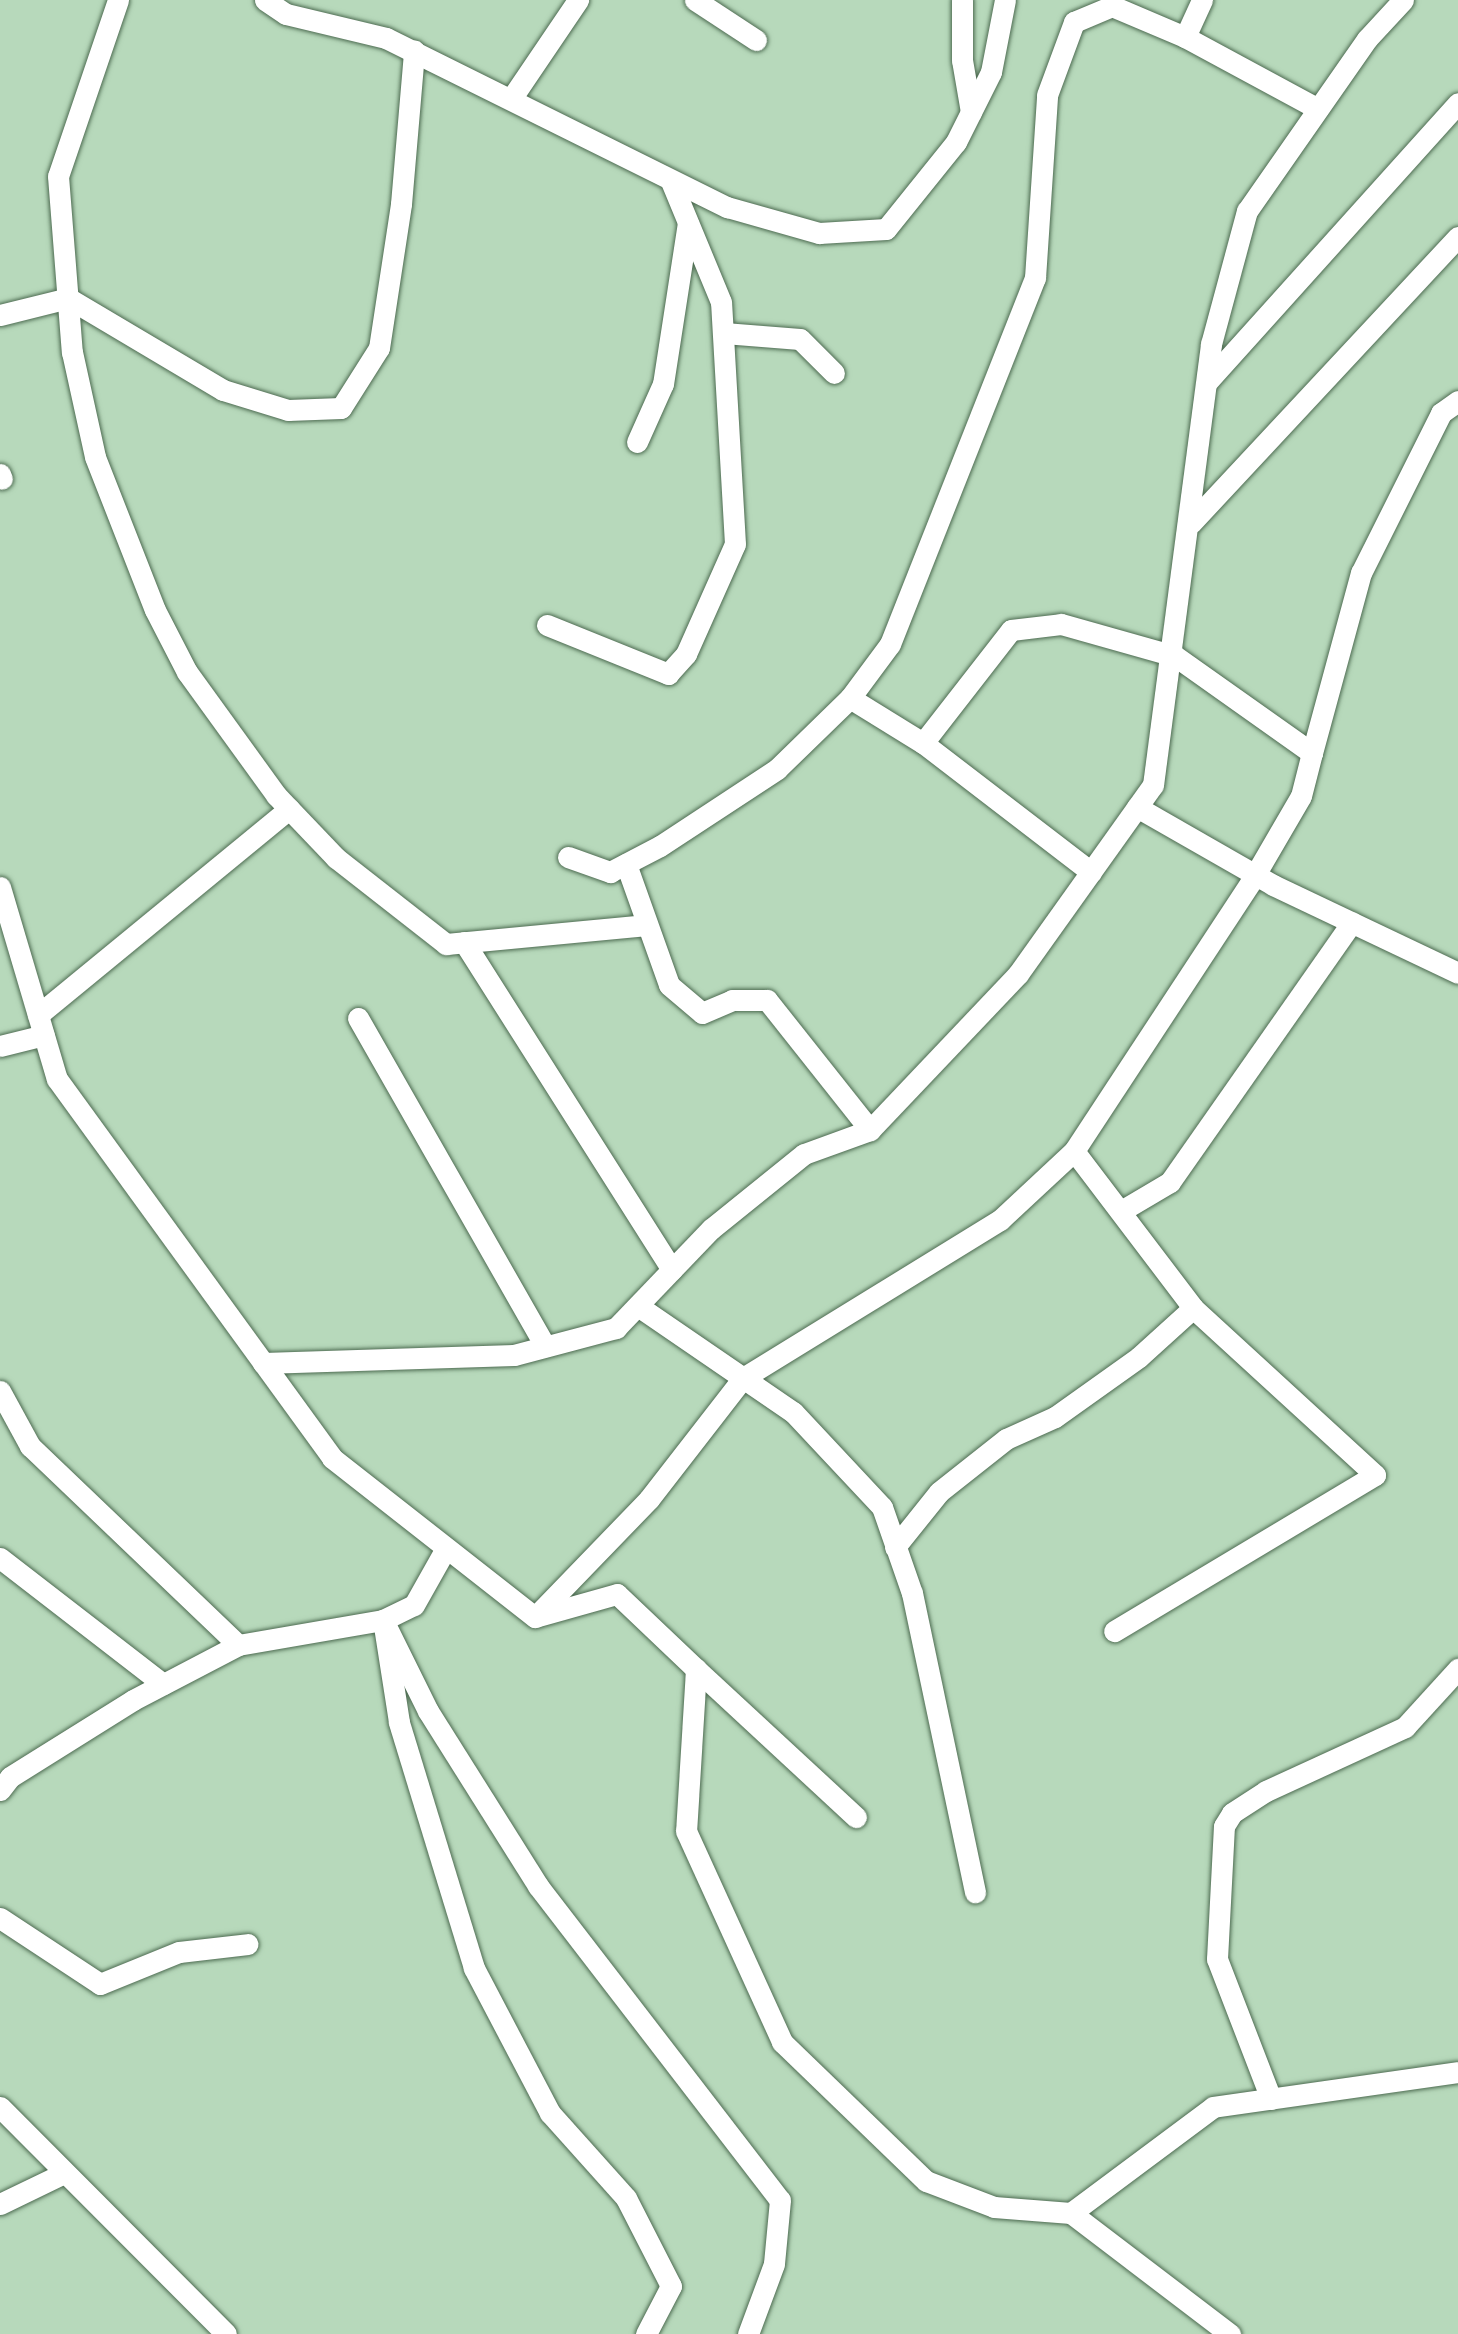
<!DOCTYPE html>
<html>
<head>
<meta charset="utf-8">
<style>
	body { margin:0 }
	#map { position:relative; width:1458px; height:2334px; overflow:hidden; background:#b7d9bb; font-family:"Zilla Slab",serif }
	div>[style] { position:absolute }
	[style*='--x'] { left:calc(var(--x)*1px); top:calc(var(--y)*1px); width:calc(var(--w)*1px); rotate:calc(var(--a)*1deg) }
	.roads { filter:drop-shadow(0 0 2px #4d6b51) drop-shadow(0 0 2px #4d6b51) }
	.street>* { height:21px; margin:-10.5px; padding:0 10.5px; transform-origin:10.5px; border-radius:10.5px; background:#fff }
	span { translate:-50% -50%; white-space:nowrap; text-align:center; line-height:1.15; -webkit-text-stroke:5px #e4f5e6; paint-order:stroke }
</style>
</head>
<body>
<div id="map">
	<div class="roads">
		<div class="street">
			<i style="--x:118;--y:0;--w:186;--a:108.8"></i>
			<i style="--x:58;--y:176;--w:177;--a:85.5"></i>
			<i style="--x:72;--y:352;--w:107;--a:77.6"></i>
			<i style="--x:95;--y:457;--w:164;--a:68.6"></i>
			<i style="--x:155;--y:610;--w:70;--a:62.7"></i>
			<i style="--x:187;--y:672;--w:152;--a:54.1"></i>
			<i style="--x:276;--y:795;--w:87;--a:46.4"></i>
			<i style="--x:336;--y:858;--w:140;--a:38"></i>
			<i style="--x:446;--y:944;--w:202;--a:-5.4"></i>
			<i style="--x:265;--y:0;--w:25;--a:34"></i>
			<i style="--x:286;--y:14;--w:103;--a:13.5"></i>
			<i style="--x:386;--y:38;--w:381;--a:26.4"></i>
			<i style="--x:727;--y:207;--w:96;--a:15.8"></i>
			<i style="--x:819;--y:233;--w:67;--a:-3.4"></i>
			<i style="--x:886;--y:229;--w:112;--a:-51.2"></i>
			<i style="--x:956;--y:142;--w:78;--a:-63.4"></i>
			<i style="--x:991;--y:72;--w:73;--a:-79"></i>
			<i style="--x:695;--y:0;--w:73;--a:33.3"></i>
			<i style="--x:962;--y:0;--w:60;--a:90"></i>
			<i style="--x:962;--y:60;--w:53;--a:80.2"></i>
			<i style="--x:1185;--y:37;--w:41;--a:-65.3"></i>
			<i style="--x:511;--y:99;--w:120;--a:-55.9"></i>
			<i style="--x:0;--y:315;--w:70;--a:-14"></i>
			<i style="--x:68;--y:298;--w:180;--a:30.7"></i>
			<i style="--x:223;--y:390;--w:68;--a:17.1"></i>
			<i style="--x:288;--y:410;--w:53;--a:-2.2"></i>
			<i style="--x:341;--y:408;--w:71;--a:-57.7"></i>
			<i style="--x:379;--y:348;--w:146;--a:-81.3"></i>
			<i style="--x:401;--y:204;--w:154;--a:-85.1"></i>
			<i style="--x:724;--y:333;--w:76;--a:4.5"></i>
			<i style="--x:800;--y:339;--w:48;--a:45"></i>
			<i style="--x:1207;--y:382;--w:375;--a:-48"></i>
			<i style="--x:637;--y:442;--w:64;--a:-65.9"></i>
			<i style="--x:663;--y:384;--w:163;--a:-81.2"></i>
			<i style="--x:0;--y:474;--w:5;--a:68"></i>
			<i style="--x:1191;--y:523;--w:391;--a:-47"></i>
			<i style="--x:547;--y:625;--w:131;--a:22"></i>
			<i style="--x:668;--y:674;--w:27;--a:-48"></i>
			<i style="--x:686;--y:654;--w:120;--a:-66"></i>
			<i style="--x:735;--y:544;--w:242;--a:-93.3"></i>
			<i style="--x:721;--y:302;--w:131;--a:-112.5"></i>
			<i style="--x:850;--y:698;--w:86;--a:31.7"></i>
			<i style="--x:923;--y:743;--w:212;--a:37.5"></i>
			<i style="--x:923;--y:743;--w:143;--a:-52.1"></i>
			<i style="--x:1011;--y:630;--w:50;--a:-6.8"></i>
			<i style="--x:1061;--y:624;--w:118;--a:15.7"></i>
			<i style="--x:1175;--y:656;--w:168;--a:35.3"></i>
			<i style="--x:1312;--y:753;--w:187;--a:-74.8"></i>
			<i style="--x:1361;--y:573;--w:179;--a:-63.4"></i>
			<i style="--x:1441;--y:413;--w:21;--a:-35"></i>
			<i style="--x:1137;--y:807;--w:157;--a:29.8"></i>
			<i style="--x:1273;--y:885;--w:205;--a:25.4"></i>
			<i style="--x:568;--y:857;--w:45;--a:19.7"></i>
			<i style="--x:610;--y:872;--w:56;--a:-27.5"></i>
			<i style="--x:660;--y:846;--w:140;--a:-33.3"></i>
			<i style="--x:777;--y:769;--w:102;--a:-44.2"></i>
			<i style="--x:850;--y:698;--w:67;--a:-53.5"></i>
			<i style="--x:890;--y:644;--w:394;--a:-68.4"></i>
			<i style="--x:1035;--y:278;--w:183;--a:-86.2"></i>
			<i style="--x:1047;--y:95;--w:78;--a:-69.7"></i>
			<i style="--x:1074;--y:22;--w:41;--a:-22.8"></i>
			<i style="--x:1112;--y:6;--w:79;--a:23"></i>
			<i style="--x:1185;--y:37;--w:151;--a:28.4"></i>
			<i style="--x:626;--y:864;--w:128;--a:70.4"></i>
			<i style="--x:669;--y:985;--w:43;--a:40.3"></i>
			<i style="--x:702;--y:1013;--w:33;--a:-23"></i>
			<i style="--x:732;--y:1000;--w:35;--a:0"></i>
			<i style="--x:767;--y:1000;--w:166;--a:51.6"></i>
			<i style="--x:0;--y:887;--w:200;--a:73.5"></i>
			<i style="--x:57;--y:1079;--w:468;--a:54"></i>
			<i style="--x:332;--y:1458;--w:258;--a:38.1"></i>
			<i style="--x:535;--y:1617;--w:85;--a:-15.7"></i>
			<i style="--x:617;--y:1594;--w:109;--a:43.5"></i>
			<i style="--x:696;--y:1669;--w:162;--a:93.5"></i>
			<i style="--x:686;--y:1831;--w:232;--a:65.5"></i>
			<i style="--x:782;--y:2042;--w:200;--a:44"></i>
			<i style="--x:926;--y:2181;--w:73;--a:20.9"></i>
			<i style="--x:994;--y:2207;--w:77;--a:4.5"></i>
			<i style="--x:1071;--y:2213;--w:177;--a:-36.7"></i>
			<i style="--x:1213;--y:2107;--w:247;--a:-8.1"></i>
			<i style="--x:464;--y:942;--w:388;--a:57.6"></i>
			<i style="--x:38;--y:1015;--w:325;--a:-39.4"></i>
			<i style="--x:358;--y:1018;--w:378;--a:60.3"></i>
			<i style="--x:0;--y:1046;--w:45;--a:-14"></i>
			<i style="--x:1074;--y:1151;--w:197;--a:52.8"></i>
			<i style="--x:1193;--y:1308;--w:247;--a:42.5"></i>
			<i style="--x:1375;--y:1475;--w:304;--a:149.1"></i>
			<i style="--x:1121;--y:1211;--w:57;--a:-30.6"></i>
			<i style="--x:1170;--y:1182;--w:317;--a:-55"></i>
			<i style="--x:638;--y:1306;--w:188;--a:34.4"></i>
			<i style="--x:793;--y:1412;--w:130;--a:46.9"></i>
			<i style="--x:882;--y:1507;--w:91;--a:70.8"></i>
			<i style="--x:912;--y:1593;--w:306;--a:78.1"></i>
			<i style="--x:263;--y:1363;--w:251;--a:-1.8"></i>
			<i style="--x:514;--y:1355;--w:106;--a:-14.8"></i>
			<i style="--x:616;--y:1328;--w:137;--a:-46.2"></i>
			<i style="--x:711;--y:1229;--w:119;--a:-38.9"></i>
			<i style="--x:804;--y:1154;--w:70;--a:-20"></i>
			<i style="--x:870;--y:1130;--w:215;--a:-46.5"></i>
			<i style="--x:1018;--y:974;--w:232;--a:-54.5"></i>
			<i style="--x:1153;--y:785;--w:445;--a:-82.5"></i>
			<i style="--x:1211;--y:344;--w:138;--a:-74.9"></i>
			<i style="--x:1247;--y:211;--w:210;--a:-55.1"></i>
			<i style="--x:1367;--y:39;--w:53;--a:-47.3"></i>
			<i style="--x:0;--y:1391;--w:63;--a:61.4"></i>
			<i style="--x:30;--y:1446;--w:288;--a:43.7"></i>
			<i style="--x:895;--y:1547;--w:70;--a:-51.3"></i>
			<i style="--x:939;--y:1492;--w:85;--a:-38.3"></i>
			<i style="--x:1006;--y:1439;--w:54;--a:-24.2"></i>
			<i style="--x:1055;--y:1417;--w:103;--a:-35.5"></i>
			<i style="--x:1139;--y:1357;--w:73;--a:-42.2"></i>
			<i style="--x:0;--y:1558;--w:206;--a:37.7"></i>
			<i style="--x:537;--y:1615;--w:161;--a:-46"></i>
			<i style="--x:649;--y:1499;--w:153;--a:-52.2"></i>
			<i style="--x:743;--y:1378;--w:302;--a:-31.6"></i>
			<i style="--x:1000;--y:1220;--w:101;--a:-43"></i>
			<i style="--x:1074;--y:1151;--w:330;--a:-56.7"></i>
			<i style="--x:1255;--y:875;--w:91;--a:-59.8"></i>
			<i style="--x:1301;--y:796;--w:44;--a:-75.7"></i>
			<i style="--x:696;--y:1669;--w:218;--a:42.8"></i>
			<i style="--x:0;--y:1790;--w:16;--a:-52"></i>
			<i style="--x:10;--y:1777;--w:145;--a:-32"></i>
			<i style="--x:133;--y:1700;--w:119;--a:-27.6"></i>
			<i style="--x:238;--y:1645;--w:147;--a:-9.8"></i>
			<i style="--x:383;--y:1620;--w:34;--a:-26"></i>
			<i style="--x:414;--y:1605;--w:63;--a:-60.6"></i>
			<i style="--x:0;--y:1918;--w:120;--a:33.4"></i>
			<i style="--x:100;--y:1984;--w:85;--a:-22.1"></i>
			<i style="--x:179;--y:1952;--w:69;--a:-6.6"></i>
			<i style="--x:1271;--y:2099;--w:150;--a:-111.1"></i>
			<i style="--x:1217;--y:1959;--w:133;--a:-87"></i>
			<i style="--x:1224;--y:1826;--w:15;--a:-58"></i>
			<i style="--x:1232;--y:1813;--w:40;--a:-32.9"></i>
			<i style="--x:1266;--y:1791;--w:153;--a:-24.7"></i>
			<i style="--x:1405;--y:1727;--w:79;--a:-47.6"></i>
			<i style="--x:0;--y:2107;--w:320;--a:45.1"></i>
			<i style="--x:0;--y:2204;--w:71;--a:-25.8"></i>
			<i style="--x:1071;--y:2213;--w:200;--a:37.3"></i>
			<i style="--x:646;--y:2334;--w:54;--a:-62.5"></i>
			<i style="--x:671;--y:2286;--w:99;--a:-117.1"></i>
			<i style="--x:626;--y:2198;--w:114;--a:-131.8"></i>
			<i style="--x:550;--y:2113;--w:164;--a:-117.7"></i>
			<i style="--x:474;--y:1968;--w:257;--a:-107"></i>
			<i style="--x:399;--y:1722;--w:103;--a:-98.9"></i>
			<i style="--x:383;--y:1620;--w:102;--a:63.7"></i>
			<i style="--x:428;--y:1711;--w:207;--a:57.8"></i>
			<i style="--x:538;--y:1886;--w:396;--a:52.4"></i>
			<i style="--x:780;--y:2200;--w:64;--a:95.4"></i>
			<i style="--x:774;--y:2264;--w:75;--a:110.4"></i>
		</div>
	</div>
</div>
</body>
</html>
